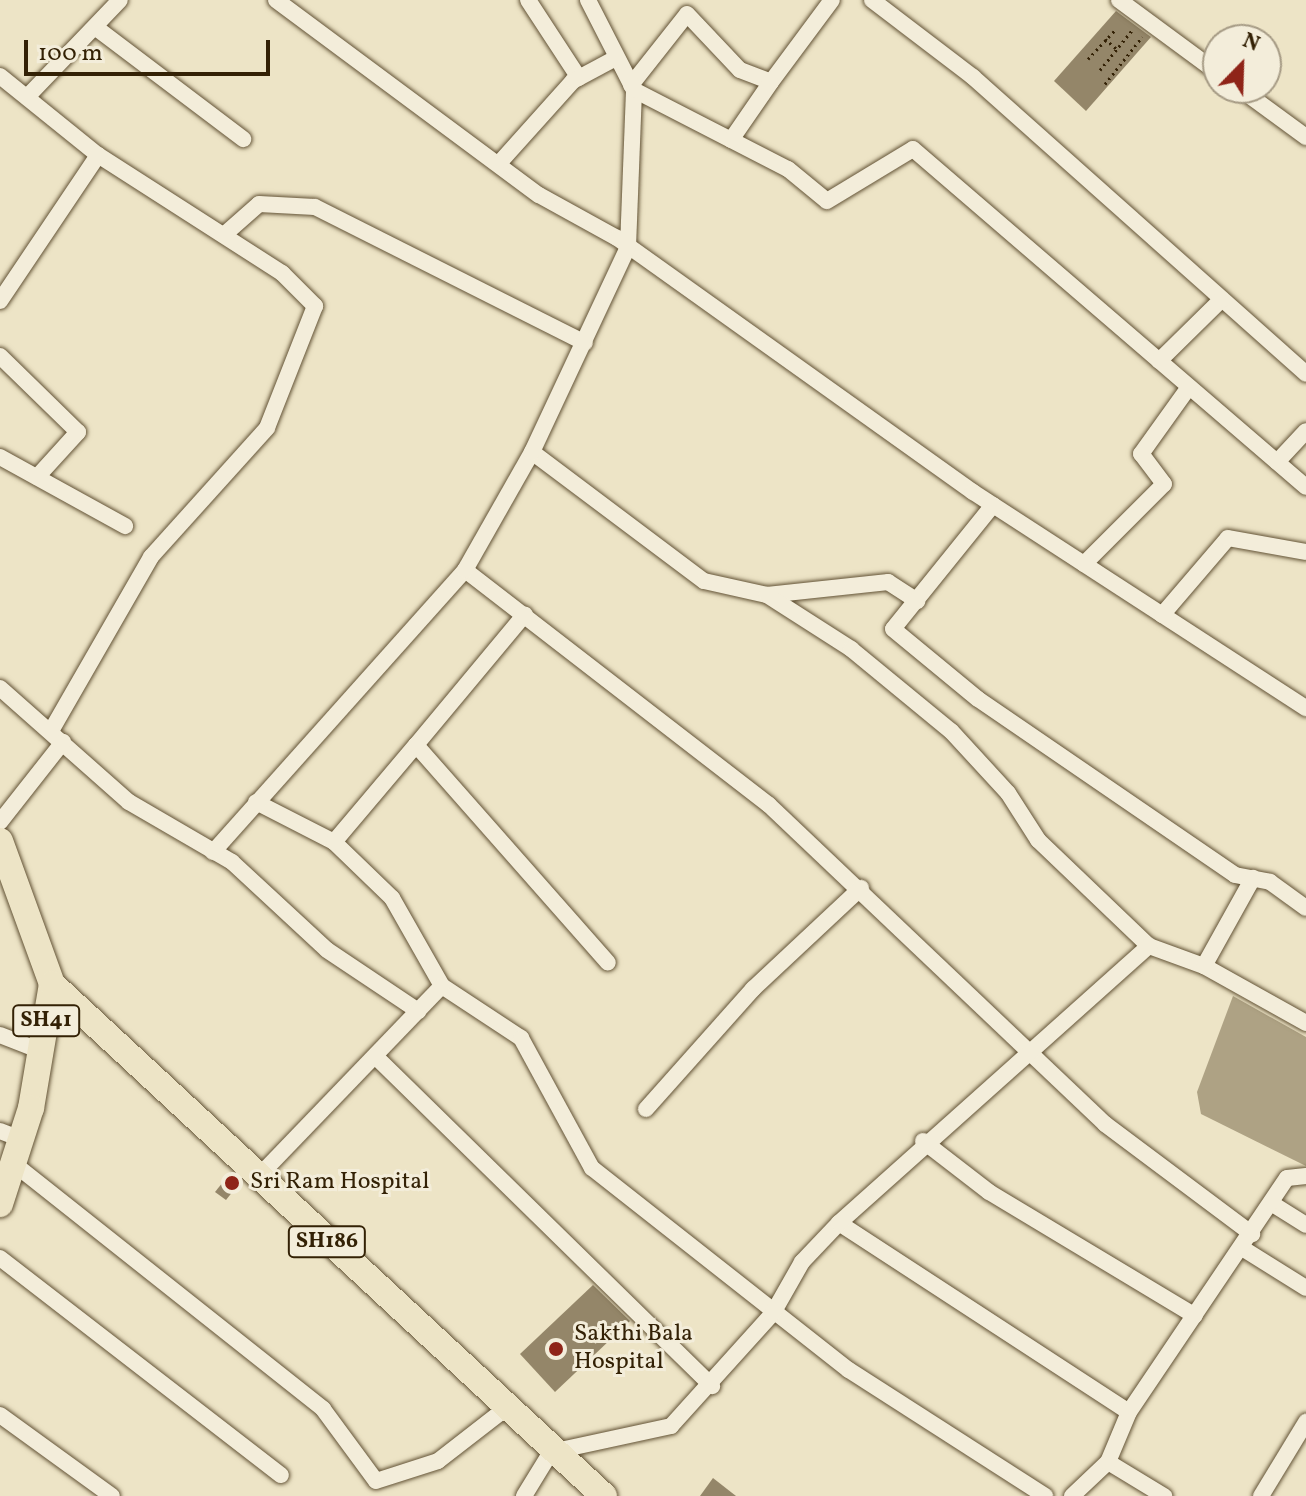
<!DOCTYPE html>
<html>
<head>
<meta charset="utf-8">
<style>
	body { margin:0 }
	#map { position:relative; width:1306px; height:1496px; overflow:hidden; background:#ede4c6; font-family:Vollkorn,serif }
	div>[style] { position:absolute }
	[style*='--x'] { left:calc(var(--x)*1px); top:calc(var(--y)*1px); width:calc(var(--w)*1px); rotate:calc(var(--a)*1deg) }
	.water>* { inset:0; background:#aea284 }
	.building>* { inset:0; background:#948669 }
	.path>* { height:3px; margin-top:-1.5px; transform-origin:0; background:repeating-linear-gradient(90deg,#332105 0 2px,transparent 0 6px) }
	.roads { filter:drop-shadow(0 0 2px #625235) drop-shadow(0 0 2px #625235) }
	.minor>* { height:16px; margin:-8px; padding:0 8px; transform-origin:8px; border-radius:8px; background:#f3edda }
	.primary>* { height:26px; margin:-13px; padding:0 13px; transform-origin:13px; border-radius:13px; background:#ede4c6 }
	.dots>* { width:22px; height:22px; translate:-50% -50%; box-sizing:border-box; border:4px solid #f3edda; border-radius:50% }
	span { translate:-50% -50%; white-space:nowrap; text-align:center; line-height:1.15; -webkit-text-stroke:6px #f3edda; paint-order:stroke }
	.shield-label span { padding:2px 6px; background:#f3edda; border:2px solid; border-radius:6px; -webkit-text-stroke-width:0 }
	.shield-label { font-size:22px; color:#332105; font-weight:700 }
	.poi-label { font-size:24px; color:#332105 }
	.left { translate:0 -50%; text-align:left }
	.north { position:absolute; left:1202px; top:24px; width:80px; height:80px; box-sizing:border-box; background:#f3edda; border:2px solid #a69b85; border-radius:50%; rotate:23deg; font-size:22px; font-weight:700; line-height:32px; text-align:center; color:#332105 }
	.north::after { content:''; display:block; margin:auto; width:28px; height:36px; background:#8f2418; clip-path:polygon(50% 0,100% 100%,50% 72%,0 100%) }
	.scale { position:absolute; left:24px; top:40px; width:246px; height:36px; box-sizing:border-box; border:4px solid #332105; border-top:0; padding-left:10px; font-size:24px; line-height:28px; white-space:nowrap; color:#332105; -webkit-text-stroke:6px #f3edda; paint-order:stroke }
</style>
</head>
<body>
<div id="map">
	<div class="water">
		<i style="clip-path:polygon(1233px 996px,1306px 1037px,1306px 1166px,1201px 1114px,1197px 1092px)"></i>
	</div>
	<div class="building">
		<i style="clip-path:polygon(1116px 11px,1151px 37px,1086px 111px,1054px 81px)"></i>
		<i style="clip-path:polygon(231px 1172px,241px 1181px,226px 1200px,215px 1192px)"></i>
		<i style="clip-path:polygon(593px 1285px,630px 1321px,555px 1392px,520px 1354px)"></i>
		<i style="clip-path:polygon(713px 1478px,736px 1496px,700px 1496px)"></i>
	</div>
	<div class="path">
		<i style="--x:1105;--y:39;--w:16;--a:40"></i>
		<i style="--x:1088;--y:59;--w:40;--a:-47"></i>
		<i style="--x:1100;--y:70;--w:53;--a:-51.2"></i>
		<i style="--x:1105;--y:84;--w:60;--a:-51.8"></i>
	</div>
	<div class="roads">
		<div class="minor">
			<i style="--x:276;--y:0;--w:327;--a:36.6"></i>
			<i style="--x:539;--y:195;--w:89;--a:28.9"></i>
			<i style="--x:617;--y:238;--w:437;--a:35.5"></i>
			<i style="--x:973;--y:492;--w:397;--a:33"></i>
			<i style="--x:528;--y:0;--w:93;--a:56.8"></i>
			<i style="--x:872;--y:0;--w:127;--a:37.3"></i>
			<i style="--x:973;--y:77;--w:446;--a:41.7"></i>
			<i style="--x:1119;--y:0;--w:123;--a:36.4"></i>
			<i style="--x:95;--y:27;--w:186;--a:37.1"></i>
			<i style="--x:0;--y:76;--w:126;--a:38.9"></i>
			<i style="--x:98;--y:155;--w:219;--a:32.7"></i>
			<i style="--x:282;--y:273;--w:47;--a:45"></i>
			<i style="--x:315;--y:306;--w:131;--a:111.5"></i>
			<i style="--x:267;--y:428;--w:173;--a:132"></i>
			<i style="--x:151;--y:557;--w:201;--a:119.9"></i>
			<i style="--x:631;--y:85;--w:90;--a:-51.7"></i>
			<i style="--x:687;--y:14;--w:77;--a:46.6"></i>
			<i style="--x:740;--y:70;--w:33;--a:21"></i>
			<i style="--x:771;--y:82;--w:102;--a:-53.4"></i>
			<i style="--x:1239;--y:88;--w:83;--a:36.2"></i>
			<i style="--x:634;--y:90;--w:173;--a:27.2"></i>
			<i style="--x:788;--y:169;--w:50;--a:39.4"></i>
			<i style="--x:827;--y:201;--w:100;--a:-31.2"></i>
			<i style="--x:913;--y:149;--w:518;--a:40.7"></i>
			<i style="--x:27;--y:97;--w:134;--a:-46.2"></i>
			<i style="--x:731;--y:140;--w:70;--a:-55.4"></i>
			<i style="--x:502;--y:160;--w:106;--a:-48.1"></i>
			<i style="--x:573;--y:81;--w:47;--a:-28.2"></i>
			<i style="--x:225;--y:234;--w:45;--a:-41.4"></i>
			<i style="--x:259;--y:204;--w:56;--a:3.1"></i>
			<i style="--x:315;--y:207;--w:302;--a:26.7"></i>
			<i style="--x:0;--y:301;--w:176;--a:-56.1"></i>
			<i style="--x:0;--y:356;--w:109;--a:44.3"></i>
			<i style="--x:78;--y:432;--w:61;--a:132.3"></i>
			<i style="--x:1159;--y:361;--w:88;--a:-44.5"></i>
			<i style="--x:532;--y:452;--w:215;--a:36.9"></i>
			<i style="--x:704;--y:581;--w:65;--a:12.5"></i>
			<i style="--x:767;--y:595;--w:122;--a:-6.1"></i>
			<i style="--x:888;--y:582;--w:35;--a:33"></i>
			<i style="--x:0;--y:457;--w:143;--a:28.9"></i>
			<i style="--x:1277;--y:462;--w:42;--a:-46.9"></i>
			<i style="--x:993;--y:505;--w:159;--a:128.9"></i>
			<i style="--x:893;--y:629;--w:110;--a:39.5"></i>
			<i style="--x:978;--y:699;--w:311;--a:34.4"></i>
			<i style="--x:1235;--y:875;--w:36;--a:11"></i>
			<i style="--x:1270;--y:882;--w:44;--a:35.8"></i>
			<i style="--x:1084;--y:564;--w:113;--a:-45"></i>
			<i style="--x:1164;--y:484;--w:38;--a:-127"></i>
			<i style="--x:1141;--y:454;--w:82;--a:-54.4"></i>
			<i style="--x:465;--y:570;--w:384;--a:37.7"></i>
			<i style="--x:769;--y:805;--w:463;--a:43.5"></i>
			<i style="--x:1105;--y:1124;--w:184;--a:36.8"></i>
			<i style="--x:767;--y:595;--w:100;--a:32.7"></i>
			<i style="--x:851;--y:649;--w:129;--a:39.4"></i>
			<i style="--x:951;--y:731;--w:84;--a:47.4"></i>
			<i style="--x:1008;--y:793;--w:56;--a:57.4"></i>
			<i style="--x:1038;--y:840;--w:153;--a:43.7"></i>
			<i style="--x:1149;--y:946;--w:59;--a:20"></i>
			<i style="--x:1204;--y:966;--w:117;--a:29.2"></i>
			<i style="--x:1162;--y:615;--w:101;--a:-49.4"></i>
			<i style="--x:1228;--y:538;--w:79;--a:10.2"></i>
			<i style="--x:0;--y:688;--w:172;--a:41.5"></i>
			<i style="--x:129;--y:802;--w:119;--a:30.2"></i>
			<i style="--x:232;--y:862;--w:129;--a:42.8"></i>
			<i style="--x:327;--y:950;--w:110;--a:33.8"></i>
			<i style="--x:416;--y:745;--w:170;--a:-50.2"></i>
			<i style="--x:256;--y:802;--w:88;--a:27.1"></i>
			<i style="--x:334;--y:842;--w:81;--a:44"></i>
			<i style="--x:392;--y:898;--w:101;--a:60.4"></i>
			<i style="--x:442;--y:986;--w:95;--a:33.4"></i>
			<i style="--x:521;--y:1038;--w:148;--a:61.4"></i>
			<i style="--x:592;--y:1168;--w:327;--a:38.2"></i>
			<i style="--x:849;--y:1370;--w:233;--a:32.7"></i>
			<i style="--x:0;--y:822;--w:102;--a:-51.8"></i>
			<i style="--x:334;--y:842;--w:127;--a:-49.8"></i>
			<i style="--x:416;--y:745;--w:290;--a:48.6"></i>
			<i style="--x:213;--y:852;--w:378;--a:-48.2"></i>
			<i style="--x:465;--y:570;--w:136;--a:-60.4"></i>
			<i style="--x:532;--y:452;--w:226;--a:-64.9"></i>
			<i style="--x:628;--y:247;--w:157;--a:-87.8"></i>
			<i style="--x:634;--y:90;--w:101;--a:-117.1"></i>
			<i style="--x:1204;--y:966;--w:101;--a:-60.9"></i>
			<i style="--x:0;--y:1035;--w:44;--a:21.3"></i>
			<i style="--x:375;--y:1056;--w:472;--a:44.4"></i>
			<i style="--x:646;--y:1109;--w:161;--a:-48.3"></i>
			<i style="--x:753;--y:989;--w:148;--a:-43.1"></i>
			<i style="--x:0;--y:1131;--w:22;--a:21"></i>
			<i style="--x:923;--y:1141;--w:83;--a:37.7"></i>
			<i style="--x:989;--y:1192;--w:240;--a:31"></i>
			<i style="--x:13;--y:1163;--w:396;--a:38.4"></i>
			<i style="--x:323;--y:1409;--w:89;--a:53.6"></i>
			<i style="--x:376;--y:1481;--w:65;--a:-17.9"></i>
			<i style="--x:438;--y:1461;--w:85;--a:-37.8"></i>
			<i style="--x:258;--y:1177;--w:265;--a:-46.1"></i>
			<i style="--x:1271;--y:1203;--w:41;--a:32.2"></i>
			<i style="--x:839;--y:1223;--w:346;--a:33.1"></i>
			<i style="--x:1242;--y:1248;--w:75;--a:32"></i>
			<i style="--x:0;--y:1258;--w:355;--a:37.7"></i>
			<i style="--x:0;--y:1415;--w:138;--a:35.9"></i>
			<i style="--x:1108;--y:1462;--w:66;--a:31.3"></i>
			<i style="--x:524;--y:1496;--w:52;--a:-58.5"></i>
			<i style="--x:551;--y:1452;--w:123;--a:-12.2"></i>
			<i style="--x:671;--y:1426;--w:152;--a:-47.9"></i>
			<i style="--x:773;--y:1313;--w:59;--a:-60.4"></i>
			<i style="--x:802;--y:1262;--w:54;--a:-46.5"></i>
			<i style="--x:839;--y:1223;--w:416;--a:-41.8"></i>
			<i style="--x:1072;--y:1496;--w:50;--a:-43.4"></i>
			<i style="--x:1108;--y:1462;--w:54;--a:-67.2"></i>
			<i style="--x:1129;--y:1412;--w:282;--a:-56"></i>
			<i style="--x:1287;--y:1178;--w:19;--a:-6"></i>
			<i style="--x:1261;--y:1496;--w:87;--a:-58.7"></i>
		</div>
		<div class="primary">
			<i style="--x:0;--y:841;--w:152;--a:70"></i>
			<i style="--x:52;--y:984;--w:126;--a:99.6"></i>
			<i style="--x:31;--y:1108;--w:101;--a:107.9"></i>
			<i style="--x:52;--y:984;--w:753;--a:42.85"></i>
		</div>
	</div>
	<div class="dots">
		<i style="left:232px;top:1183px;background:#8f2418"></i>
		<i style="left:556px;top:1349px;background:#8f2418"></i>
	</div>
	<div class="shield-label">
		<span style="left:46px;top:1021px">SH41</span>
		<span style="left:327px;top:1242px">SH186</span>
	</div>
	<div class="poi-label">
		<span class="left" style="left:250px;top:1183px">Sri Ram Hospital</span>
		<span class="left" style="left:574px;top:1349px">Sakthi Bala<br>Hospital</span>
	</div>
	<div class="north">N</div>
	<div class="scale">100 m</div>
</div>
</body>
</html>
